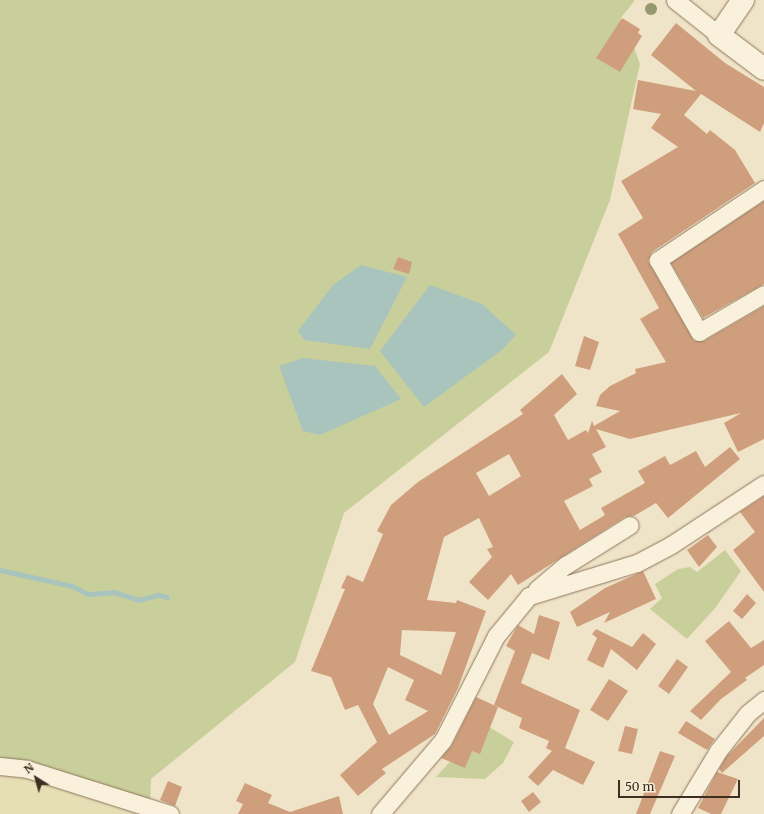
<!DOCTYPE html>
<html>
<head>
<meta charset="utf-8">
<style>
	body { margin:0 }
	#map { position:relative; width:764px; height:814px; overflow:hidden; background:#f0e4c8; font-family:Merriweather,serif }
	div>[style] { position:absolute }
	[style*='--x'] { left:calc(var(--x)*1px); top:calc(var(--y)*1px); width:calc(var(--w)*1px); rotate:calc(var(--a)*1deg) }
	.farmland>* { inset:0; background:#e6deb5 }
	.green>* { inset:0; background:#c9cf9b }
	.water>* { inset:0; background:#a9c4bc }
	.stream>* { height:5px; margin:-2.5px; padding:0 2.5px; transform-origin:2.5px; border-radius:2.5px; background:#a9c4bc }
	.building>* { inset:0; background:#cf9f7d }
	.roads { filter:drop-shadow(0 0 1px #8d765c) drop-shadow(0 0 1px #8d765c) }
	.minor>* { height:17px; margin:-8.5px; padding:0 8.5px; transform-origin:8.5px; border-radius:8.5px; background:#faf1dc }
	.secondary>* { height:22px; margin:-11px; padding:0 11px; transform-origin:11px; border-radius:11px; background:#faf1dc }
	.trees>* { width:12px; height:12px; margin:-6px; border-radius:50%; background:#96986f }
	span { translate:-50% -50%; white-space:nowrap; text-align:center; line-height:1.15; -webkit-text-stroke:3px #f7eed8; paint-order:stroke }
	.north { position:absolute; left:16px; top:758px; width:40px; height:40px; -webkit-text-stroke:3px #f7eed8; paint-order:stroke; rotate:323deg; font-size:11px; font-weight:700; line-height:16px; text-align:center; color:#3d2e20 }
	.north::after { content:''; display:block; margin:auto; width:14px; height:18px; background:#3d2e20; clip-path:polygon(50% 0,100% 100%,50% 72%,0 100%) }
	.scale { position:absolute; left:618px; top:780px; width:122px; height:18px; box-sizing:border-box; border:2px solid #3d2e20; border-top:0; padding-left:5px; font-size:12px; line-height:14px; white-space:nowrap; color:#3d2e20; -webkit-text-stroke:3px #f7eed8; paint-order:stroke }
</style>
</head>
<body>
<div id="map">
	<div class="farmland">
		<i style="clip-path:polygon(0 766px,150px 814px,0 814px)"></i>
	</div>
	<div class="green">
		<i style="clip-path:polygon(0 0,635px 0,620px 19px,624px 21px,640px 64px,610px 200px,549px 352px,344px 513px,295px 662px,151px 779px,150px 806px,0 766px)"></i>
		<i style="clip-path:polygon(725px 550px,741px 571px,716px 607px,687px 639px,650px 609px,662px 598px,655px 584px,678px 569px,690px 567px,697px 572px)"></i>
		<i style="clip-path:polygon(484px 724px,514px 742px,503px 763px,485px 779px,436px 777px)"></i>
	</div>
	<div class="water">
		<i style="clip-path:polygon(361px 265px,407px 277px,370px 349px,304px 340px,298px 331px,333px 285px)"></i>
		<i style="clip-path:polygon(430px 285px,482px 304px,516px 335px,502px 350px,424px 407px,380px 351px)"></i>
		<i style="clip-path:polygon(303px 358px,375px 366px,401px 399px,320px 435px,303px 431px,279px 366px)"></i>
	</div>
	<div class="stream">
		<i style="--x:0;--y:570;--w:74;--a:12.5"></i>
		<i style="--x:72;--y:586;--w:18;--a:27"></i>
		<i style="--x:88;--y:594;--w:26;--a:-4"></i>
		<i style="--x:114;--y:592;--w:25;--a:18"></i>
		<i style="--x:138;--y:600;--w:21;--a:-14"></i>
		<i style="--x:158;--y:595;--w:9;--a:13"></i>
	</div>
	<div class="building">
		<i style="clip-path:polygon(622px 18px,640px 29px,638px 33px,642px 36px,620px 72px,596px 58px)"></i>
		<i style="clip-path:polygon(evenodd,676px 23px,725px 63px,764px 87px,764px 123px,760px 132px,701px 94px,684px 115px,707px 134px,710px 130px,735px 150px,755px 183px,652px 252px,648px 261px,694px 341px,704px 341px,764px 306px,764px 439px,738px 452px,724px 423px,741px 413px,630px 439px,596px 429px,606px 447px,592px 454px,602px 472px,589px 479px,593px 486px,564px 501px,580px 530px,605px 515px,601px 508px,645px 483px,638px 471px,665px 456px,670px 465px,696px 451px,705px 467px,730px 447px,740px 459px,668px 518px,656px 503px,634px 516px,625px 517px,518px 585px,511px 574px,488px 600px,469px 582px,492px 557px,487px 549px,493px 547px,479px 518px,444px 537px,427px 600px,456px 603px,457px 600px,486px 611px,458px 688px,435px 734px,382px 769px,386px 773px,358px 796px,340px 775px,377px 742px,358px 705px,345px 710px,331px 677px,311px 671px,345px 589px,341px 588px,347px 575px,363px 582px,383px 534px,377px 531px,391px 505px,418px 482px,523px 414px,520px 410px,562px 374px,577px 394px,554px 415px,568px 440px,586px 430px,588px 433px,592px 421px,594px 426px,620px 411px,596px 406px,600px 395px,610px 386px,636px 373px,635px 369px,666px 362px,640px 319px,659px 308px,618px 234px,643px 218px,621px 181px,678px 147px,651px 128px,661px 114px,633px 109px,638px 80px,696px 91px,651px 55px,676px 23px,509px 454px,521px 476px,489px 496px,476px 473px,509px 454px,676px 23px,402px 630px,456px 632px,441px 675px,400px 655px,402px 630px,676px 23px,388px 667px,414px 680px,405px 700px,428px 711px,389px 735px,373px 704px,388px 667px)"></i>
		<i style="clip-path:polygon(764px 201px,764px 284px,703px 318px,671px 263px)"></i>
		<i style="clip-path:polygon(398px 257px,412px 262px,409px 274px,393px 269px)"></i>
		<i style="clip-path:polygon(584px 336px,599px 342px,590px 370px,575px 366px)"></i>
		<i style="clip-path:polygon(764px 496px,764px 592px,733px 550px,755px 532px,740px 512px)"></i>
		<i style="clip-path:polygon(708px 535px,717px 547px,699px 567px,687px 550px)"></i>
		<i style="clip-path:polygon(643px 571px,656px 599px,604px 623px,610px 612px,577px 627px,570px 612px,605px 588px)"></i>
		<i style="clip-path:polygon(747px 594px,756px 603px,742px 619px,733px 611px)"></i>
		<i style="clip-path:polygon(539px 615px,560px 622px,549px 660px,532px 653px,521px 683px,580px 710px,565px 748px,595px 762px,583px 785px,553px 770px,538px 786px,528px 777px,552px 751px,546px 748px,549px 741px,519px 728px,522px 718px,494px 705px,515px 651px,506px 646px,518px 625px,534px 634px)"></i>
		<i style="clip-path:polygon(729px 621px,751px 648px,764px 640px,764px 665px,745px 678px,747px 680px,721px 699px,701px 720px,690px 711px,731px 672px,705px 641px)"></i>
		<i style="clip-path:polygon(596px 629px,632px 647px,643px 633px,656px 644px,637px 670px,611px 649px,603px 668px,587px 660px,597px 638px,592px 634px)"></i>
		<i style="clip-path:polygon(677px 659px,688px 667px,669px 694px,658px 686px)"></i>
		<i style="clip-path:polygon(609px 679px,628px 691px,608px 721px,590px 710px)"></i>
		<i style="clip-path:polygon(476px 697px,498px 707px,480px 754px,472px 751px,465px 768px,441px 758px,452px 745px)"></i>
		<i style="clip-path:polygon(764px 718px,764px 736px,722px 773px,719px 769px,726px 757px)"></i>
		<i style="clip-path:polygon(686px 721px,715px 739px,707px 750px,678px 733px)"></i>
		<i style="clip-path:polygon(625px 726px,638px 729px,632px 754px,618px 751px)"></i>
		<i style="clip-path:polygon(660px 751px,675px 756px,650px 814px,636px 814px)"></i>
		<i style="clip-path:polygon(717px 772px,738px 779px,721px 814px,711px 814px,698px 808px)"></i>
		<i style="clip-path:polygon(168px 781px,182px 787px,175px 806px,160px 800px)"></i>
		<i style="clip-path:polygon(245px 783px,272px 795px,268px 803px,290px 812px,339px 796px,343px 814px,238px 814px,243px 804px,236px 801px)"></i>
		<i style="clip-path:polygon(533px 792px,541px 802px,529px 812px,521px 801px)"></i>
	</div>
	<div class="roads">
		<div class="minor">
			<i style="--x:675;--y:0;--w:56;--a:38.5"></i>
			<i style="--x:764;--y:189;--w:128;--a:146.2"></i>
			<i style="--x:658;--y:260;--w:83;--a:60.3"></i>
			<i style="--x:699;--y:332;--w:75;--a:-30.3"></i>
			<i style="--x:537;--y:589;--w:38;--a:-40"></i>
			<i style="--x:566;--y:565;--w:75;--a:-32"></i>
			<i style="--x:0;--y:766;--w:27;--a:6"></i>
			<i style="--x:27;--y:769;--w:150;--a:17.5"></i>
			<i style="--x:380;--y:814;--w:97;--a:-49.6"></i>
			<i style="--x:443;--y:740;--w:117;--a:-63"></i>
			<i style="--x:496;--y:636;--w:52;--a:-50.5"></i>
			<i style="--x:529;--y:596;--w:113;--a:-17"></i>
			<i style="--x:637;--y:563;--w:38;--a:-28"></i>
			<i style="--x:671;--y:545;--w:111;--a:-33.3"></i>
			<i style="--x:680;--y:814;--w:74;--a:-58.9"></i>
			<i style="--x:718;--y:751;--w:48;--a:-51.7"></i>
			<i style="--x:748;--y:713;--w:21;--a:-39"></i>
		</div>
		<div class="secondary">
			<i style="--x:743;--y:0;--w:42;--a:124.4"></i>
			<i style="--x:719;--y:35;--w:56;--a:37.1"></i>
		</div>
	</div>
	<div class="trees">
		<i style="left:651px;top:9px"></i>
	</div>
	<div class="north">N</div>
	<div class="scale">50 m</div>
</div>
</body>
</html>
